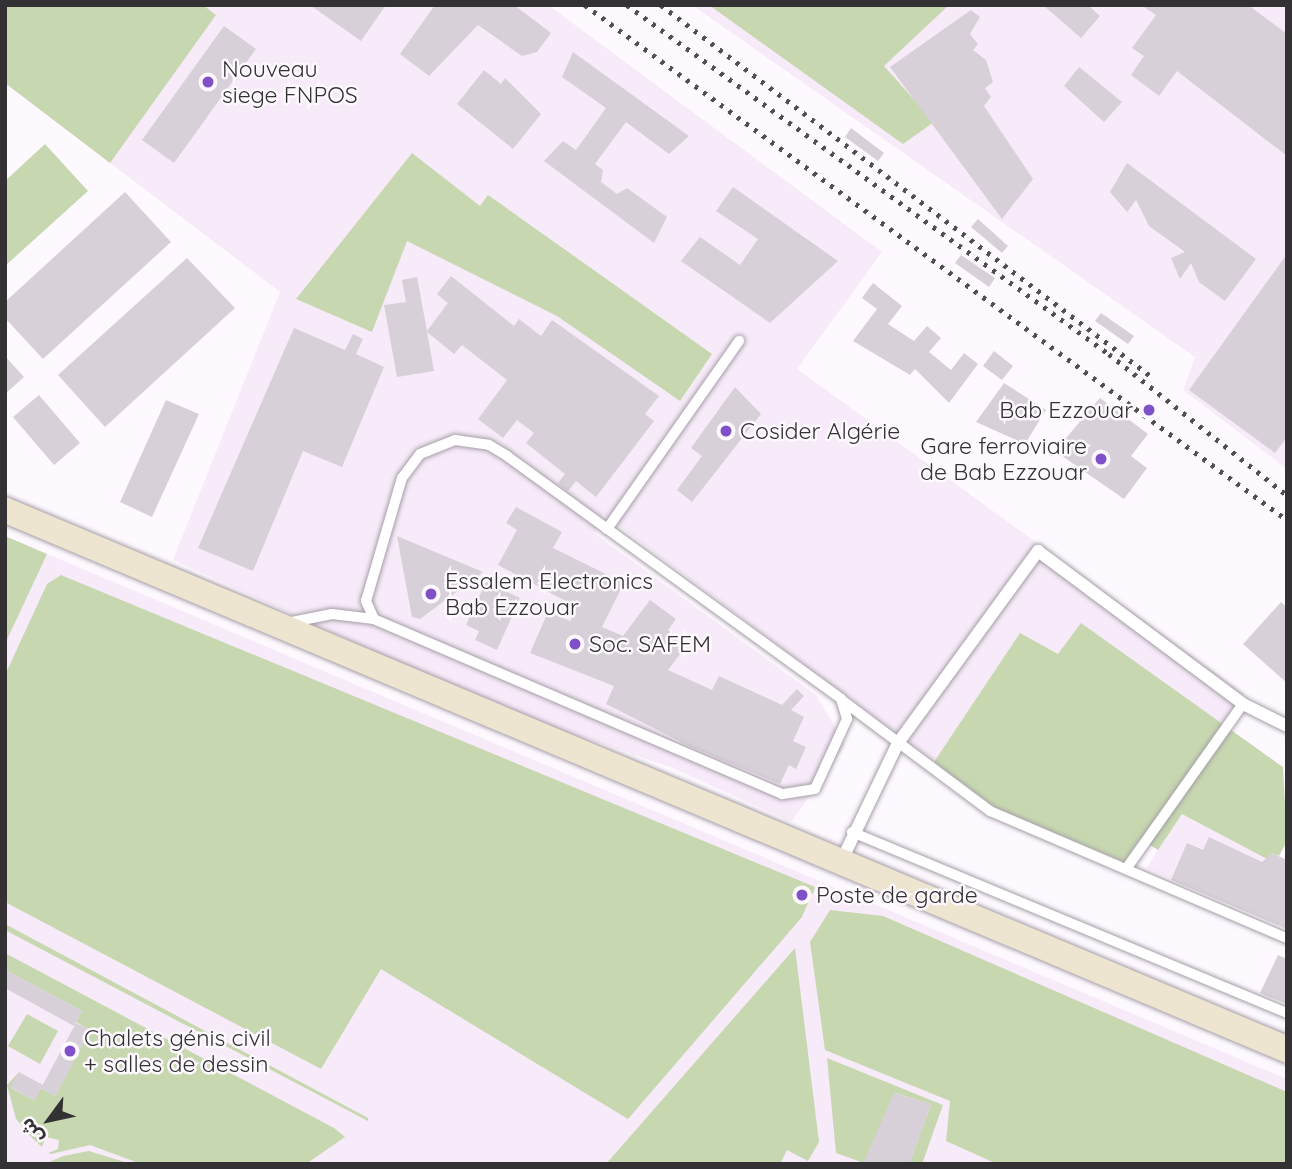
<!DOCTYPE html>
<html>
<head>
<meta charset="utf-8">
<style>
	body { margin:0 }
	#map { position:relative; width:1292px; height:1169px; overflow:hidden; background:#fef9ff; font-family:Quicksand,"Noto Sans Arabic",sans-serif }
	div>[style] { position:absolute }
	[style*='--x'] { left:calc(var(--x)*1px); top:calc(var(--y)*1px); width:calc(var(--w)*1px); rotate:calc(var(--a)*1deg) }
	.built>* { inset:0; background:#f7eaf9 }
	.green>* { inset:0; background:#c7d8b0 }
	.building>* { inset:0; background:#d7d0d8 }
	.roads { filter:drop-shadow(0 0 2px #a59ea7) drop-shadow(0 0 2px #a59ea7) }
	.minor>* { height:10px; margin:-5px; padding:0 5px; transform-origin:5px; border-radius:5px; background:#fff }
	.tertiary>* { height:12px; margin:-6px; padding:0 6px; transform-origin:6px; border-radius:6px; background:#fff }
	.secondary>* { height:14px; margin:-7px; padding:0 7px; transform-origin:7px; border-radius:7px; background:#eee5d0 }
	.rail>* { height:4.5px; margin-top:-2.25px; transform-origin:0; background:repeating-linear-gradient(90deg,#524f52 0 3.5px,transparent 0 10.5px) }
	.dots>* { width:19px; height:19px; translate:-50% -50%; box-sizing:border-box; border:4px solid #fef9ff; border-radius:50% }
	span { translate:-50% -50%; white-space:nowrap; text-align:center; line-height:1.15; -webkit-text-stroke:5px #fef9ff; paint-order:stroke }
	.poi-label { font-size:23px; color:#343134 }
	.left { translate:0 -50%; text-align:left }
	.right { translate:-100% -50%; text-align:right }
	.frame { position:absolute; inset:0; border:7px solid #343134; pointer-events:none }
	.north { position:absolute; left:14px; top:1085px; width:70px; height:70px; -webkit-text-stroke:5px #fef9ff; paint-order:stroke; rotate:237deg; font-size:19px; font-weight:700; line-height:28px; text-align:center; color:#343134 }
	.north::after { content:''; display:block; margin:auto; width:24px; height:32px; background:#343134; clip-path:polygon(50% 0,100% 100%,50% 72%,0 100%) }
</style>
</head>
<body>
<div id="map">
	<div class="built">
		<i style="clip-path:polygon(5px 5px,548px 5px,882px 252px,797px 369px,1244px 693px,1124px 862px,996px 808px,603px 514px,595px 534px,816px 695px,846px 745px,791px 822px,673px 768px,511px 713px,173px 560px,280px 292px,5px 83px)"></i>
		<i style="clip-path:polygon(692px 5px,1287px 5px,1287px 469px,1183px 390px,1195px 357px)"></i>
		<i style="clip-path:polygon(5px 536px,1287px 1079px,1287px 1164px,5px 1164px)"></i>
		<i style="clip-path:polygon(1182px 807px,1287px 864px,1287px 928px,1147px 868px)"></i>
	</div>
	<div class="green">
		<i style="clip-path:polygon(5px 5px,203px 5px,216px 15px,110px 163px,5px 83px)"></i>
		<i style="clip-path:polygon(709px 5px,949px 5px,884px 66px,934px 122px,903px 144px)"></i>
		<i style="clip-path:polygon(45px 144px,88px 191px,5px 266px,5px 181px)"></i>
		<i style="clip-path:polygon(412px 153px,480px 206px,488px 195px,712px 354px,680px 401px,557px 316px,407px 241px,372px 332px,296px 299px)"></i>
		<i style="clip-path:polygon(5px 536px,47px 554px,5px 644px)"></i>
		<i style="clip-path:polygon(61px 575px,815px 887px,813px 894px,796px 887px,792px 896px,808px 903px,802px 917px,628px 1119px,381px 969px,321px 1069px,5px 902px,5px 675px,47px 584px)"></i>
		<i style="clip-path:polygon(1081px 623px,1283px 767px,1287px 841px,1279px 856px,1272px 853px,1269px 860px,1182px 814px,1158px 850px,1140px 839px,1124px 862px,996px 808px,934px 762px,1020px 633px,1058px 654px)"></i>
		<i style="clip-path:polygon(830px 910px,883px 916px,1287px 1092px,1287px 1164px,997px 1164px,946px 1141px,950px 1101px,825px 1050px,810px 942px)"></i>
		<i style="clip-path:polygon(5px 924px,368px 1118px,368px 1121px,5px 930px)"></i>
		<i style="clip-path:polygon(795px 948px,819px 1142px,808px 1161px,787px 1150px,780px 1164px,606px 1164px)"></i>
		<i style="clip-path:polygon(5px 953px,334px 1128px,345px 1137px,306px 1164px,141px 1164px,90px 1145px,55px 1153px,52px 1154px,48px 1153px,58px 1149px,59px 1140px,46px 1137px,42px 1147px,31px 1137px,16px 1119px,7px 1085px,19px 1072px,11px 1088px,34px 1100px,41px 1088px,55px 1096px,90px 1030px,76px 1022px,82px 1011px,5px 970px)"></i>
		<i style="clip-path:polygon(27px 1014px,58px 1031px,40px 1064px,8px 1046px)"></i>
		<i style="clip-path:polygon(827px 1058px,943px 1105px,922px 1164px,909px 1164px,931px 1104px,895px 1093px,864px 1163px,836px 1153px)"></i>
		<i style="clip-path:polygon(89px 1151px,131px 1164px,45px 1164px,63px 1156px)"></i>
	</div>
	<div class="building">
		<i style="clip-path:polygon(310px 5px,386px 5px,361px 41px)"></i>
		<i style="clip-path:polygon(435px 5px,514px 5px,551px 33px,537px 52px,522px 56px,478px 25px,429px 76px,400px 54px)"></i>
		<i style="clip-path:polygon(1043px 5px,1088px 5px,1100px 16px,1081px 38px)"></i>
		<i style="clip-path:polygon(1141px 5px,1248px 5px,1287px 34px,1287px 156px,1177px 71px,1159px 96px,1131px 75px,1144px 56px,1132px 48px,1156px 15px)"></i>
		<i style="clip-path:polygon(971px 10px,980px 17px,970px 34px,978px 44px,973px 50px,986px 60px,993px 82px,985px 88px,991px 97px,984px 106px,1033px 179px,1002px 219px,890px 67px)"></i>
		<i style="clip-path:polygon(224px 26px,256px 49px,174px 163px,142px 140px)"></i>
		<i style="clip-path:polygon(573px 52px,689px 136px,669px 154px,626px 122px,595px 164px,603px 170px,601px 182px,617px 194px,627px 188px,667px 217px,654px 243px,544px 161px,563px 141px,576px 150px,606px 108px,562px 77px)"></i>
		<i style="clip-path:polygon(1079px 67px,1122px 102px,1104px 122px,1064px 86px)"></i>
		<i style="clip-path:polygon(484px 70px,501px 84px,505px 78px,541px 114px,513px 149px,457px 104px)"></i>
		<i style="clip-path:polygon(851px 128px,884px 153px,878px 161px,845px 137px)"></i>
		<i style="clip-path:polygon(1127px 163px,1256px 259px,1225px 301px,1199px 282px,1191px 263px,1180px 279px,1171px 258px,1185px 252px,1149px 226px,1136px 200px,1127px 212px,1110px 192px)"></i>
		<i style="clip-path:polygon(733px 187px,838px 261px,770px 323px,681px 261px,700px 237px,740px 265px,758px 239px,716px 211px)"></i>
		<i style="clip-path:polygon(125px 192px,171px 242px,43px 359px,5px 318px,5px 302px)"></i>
		<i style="clip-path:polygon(978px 219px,1008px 246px,1002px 253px,971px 227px)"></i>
		<i style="clip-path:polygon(1287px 254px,1287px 437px,1275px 453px,1189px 390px)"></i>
		<i style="clip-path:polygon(961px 255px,995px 278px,989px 287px,955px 263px)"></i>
		<i style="clip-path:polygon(187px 258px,235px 308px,105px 427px,58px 375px)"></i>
		<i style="clip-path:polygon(451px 276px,514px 326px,519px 319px,541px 336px,552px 320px,659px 396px,645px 414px,654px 421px,596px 497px,576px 481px,568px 491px,558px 483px,565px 474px,526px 443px,534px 433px,517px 420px,503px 438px,478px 419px,507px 380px,462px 345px,454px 354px,427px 332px,434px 371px,397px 377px,384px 305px,406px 302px,402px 280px,417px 277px,427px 331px,448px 303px,437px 294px)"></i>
		<i style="clip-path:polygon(873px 283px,902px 306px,888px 324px,914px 341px,927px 326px,941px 338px,929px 352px,951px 370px,964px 353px,978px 364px,949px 403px,915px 369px,910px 375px,853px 341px,877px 309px,862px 298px)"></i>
		<i style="clip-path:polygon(1101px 313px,1134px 336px,1128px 344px,1095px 321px)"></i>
		<i style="clip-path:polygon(294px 328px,345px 350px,353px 334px,363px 339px,356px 354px,384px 367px,342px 467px,303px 451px,253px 571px,198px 548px)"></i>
		<i style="clip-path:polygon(994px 351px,1013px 366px,1002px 380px,983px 366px)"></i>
		<i style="clip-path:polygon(5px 356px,24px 377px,5px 394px)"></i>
		<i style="clip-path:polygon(1004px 383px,1046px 410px,1025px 444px,976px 422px)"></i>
		<i style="clip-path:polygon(735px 387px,761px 414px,692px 502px,677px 490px,702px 456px,691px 448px)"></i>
		<i style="clip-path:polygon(39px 395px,80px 443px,54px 465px,13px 417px)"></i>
		<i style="clip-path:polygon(1100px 398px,1148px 434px,1131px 456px,1147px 468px,1124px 499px,1055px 451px)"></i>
		<i style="clip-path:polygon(166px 400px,199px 414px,152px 517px,120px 502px)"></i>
		<i style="clip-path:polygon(516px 507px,562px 532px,553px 548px,624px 583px,602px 627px,623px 636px,650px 600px,676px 619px,668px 630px,687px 645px,668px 670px,712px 690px,719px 676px,782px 705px,797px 689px,804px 696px,791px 710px,804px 717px,793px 741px,806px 747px,796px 769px,789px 765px,780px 784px,689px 746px,606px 704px,614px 686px,530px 653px,548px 612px,570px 621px,577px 607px,498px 565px,517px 530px,506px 523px)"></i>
		<i style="clip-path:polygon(397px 536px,483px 572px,420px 619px,412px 617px)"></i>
		<i style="clip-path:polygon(486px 582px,520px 598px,497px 650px,475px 640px,479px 631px,466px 625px)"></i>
		<i style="clip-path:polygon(1281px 602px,1287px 608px,1287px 683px,1243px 644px)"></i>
		<i style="clip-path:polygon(1209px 837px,1262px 862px,1272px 853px,1287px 860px,1287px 929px,1171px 880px,1187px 843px,1203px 850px)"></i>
		<i style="clip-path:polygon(1278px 955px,1287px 959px,1287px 1004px,1260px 993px)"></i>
		<i style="clip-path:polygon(5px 970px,82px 1011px,74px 1026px,5px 988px)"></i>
		<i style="clip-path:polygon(76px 1023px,91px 1030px,55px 1096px,41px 1088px)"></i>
		<i style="clip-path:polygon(19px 1072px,43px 1085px,34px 1100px,10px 1087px)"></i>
		<i style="clip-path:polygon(894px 1093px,931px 1104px,909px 1164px,863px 1164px)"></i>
	</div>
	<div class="roads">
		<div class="minor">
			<i style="--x:455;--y:440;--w:34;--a:8"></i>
			<i style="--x:489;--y:445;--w:21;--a:31"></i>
			<i style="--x:507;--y:456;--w:413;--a:36"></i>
			<i style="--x:841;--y:699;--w:21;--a:73"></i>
			<i style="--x:847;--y:719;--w:77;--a:114.6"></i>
			<i style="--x:815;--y:789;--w:33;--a:171"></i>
			<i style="--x:782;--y:794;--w:444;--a:-156.8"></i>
			<i style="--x:374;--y:619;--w:20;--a:-114"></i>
			<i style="--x:366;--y:601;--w:128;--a:-73.7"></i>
			<i style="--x:402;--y:478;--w:30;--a:-53"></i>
			<i style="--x:420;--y:454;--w:38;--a:-22"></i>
			<i style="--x:607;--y:529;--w:230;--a:-54.9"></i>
			<i style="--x:287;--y:623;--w:46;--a:-11.3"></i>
			<i style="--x:332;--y:614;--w:42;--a:6.8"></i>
			<i style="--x:843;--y:701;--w:184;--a:36.8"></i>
			<i style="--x:990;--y:811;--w:323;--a:23.2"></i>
			<i style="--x:852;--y:832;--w:471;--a:22.6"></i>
			<i style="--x:1126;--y:869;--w:202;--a:-54.7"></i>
		</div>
		<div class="tertiary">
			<i style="--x:840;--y:864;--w:134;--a:-64.4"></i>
			<i style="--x:898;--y:743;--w:238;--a:-53.9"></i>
			<i style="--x:1038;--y:551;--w:256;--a:36.7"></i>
			<i style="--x:1243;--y:704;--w:49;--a:26.6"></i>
		</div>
		<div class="secondary">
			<i style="--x:5;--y:504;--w:1391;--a:22.8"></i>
			<i style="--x:5;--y:516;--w:1391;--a:22.84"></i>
		</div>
	</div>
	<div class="rail">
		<i style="--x:585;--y:5;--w:871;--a:36.26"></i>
		<i style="--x:627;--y:5;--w:595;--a:35.91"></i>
		<i style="--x:1109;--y:354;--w:227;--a:38.4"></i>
		<i style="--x:661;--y:5;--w:616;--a:37.15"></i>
	</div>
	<div class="dots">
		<i style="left:208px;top:82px;background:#7f50c8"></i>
		<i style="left:1149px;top:410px;background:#7f50c8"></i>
		<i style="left:726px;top:431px;background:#7f50c8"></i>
		<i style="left:1101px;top:459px;background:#7f50c8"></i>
		<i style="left:431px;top:594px;background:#7f50c8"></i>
		<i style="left:575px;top:644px;background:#7f50c8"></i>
		<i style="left:802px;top:895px;background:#7f50c8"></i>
		<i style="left:70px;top:1051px;background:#7f50c8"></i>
	</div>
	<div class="poi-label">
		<span class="left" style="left:222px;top:82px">Nouveau<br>siege FNPOS</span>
		<span class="right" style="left:1133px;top:410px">Bab Ezzouar</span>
		<span class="left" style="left:740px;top:431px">Cosider Algérie</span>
		<span class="right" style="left:1087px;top:459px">Gare ferroviaire<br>de Bab Ezzouar</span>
		<span class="left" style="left:445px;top:594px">Essalem Electronics<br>Bab Ezzouar</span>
		<span class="left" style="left:589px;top:644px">Soc. SAFEM</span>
		<span class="left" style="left:816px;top:895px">Poste de garde</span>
		<span class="left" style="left:84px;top:1051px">Chalets génis civil<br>+ salles de dessin</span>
	</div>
	<div class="frame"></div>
	<div class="north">ش</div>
</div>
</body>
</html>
